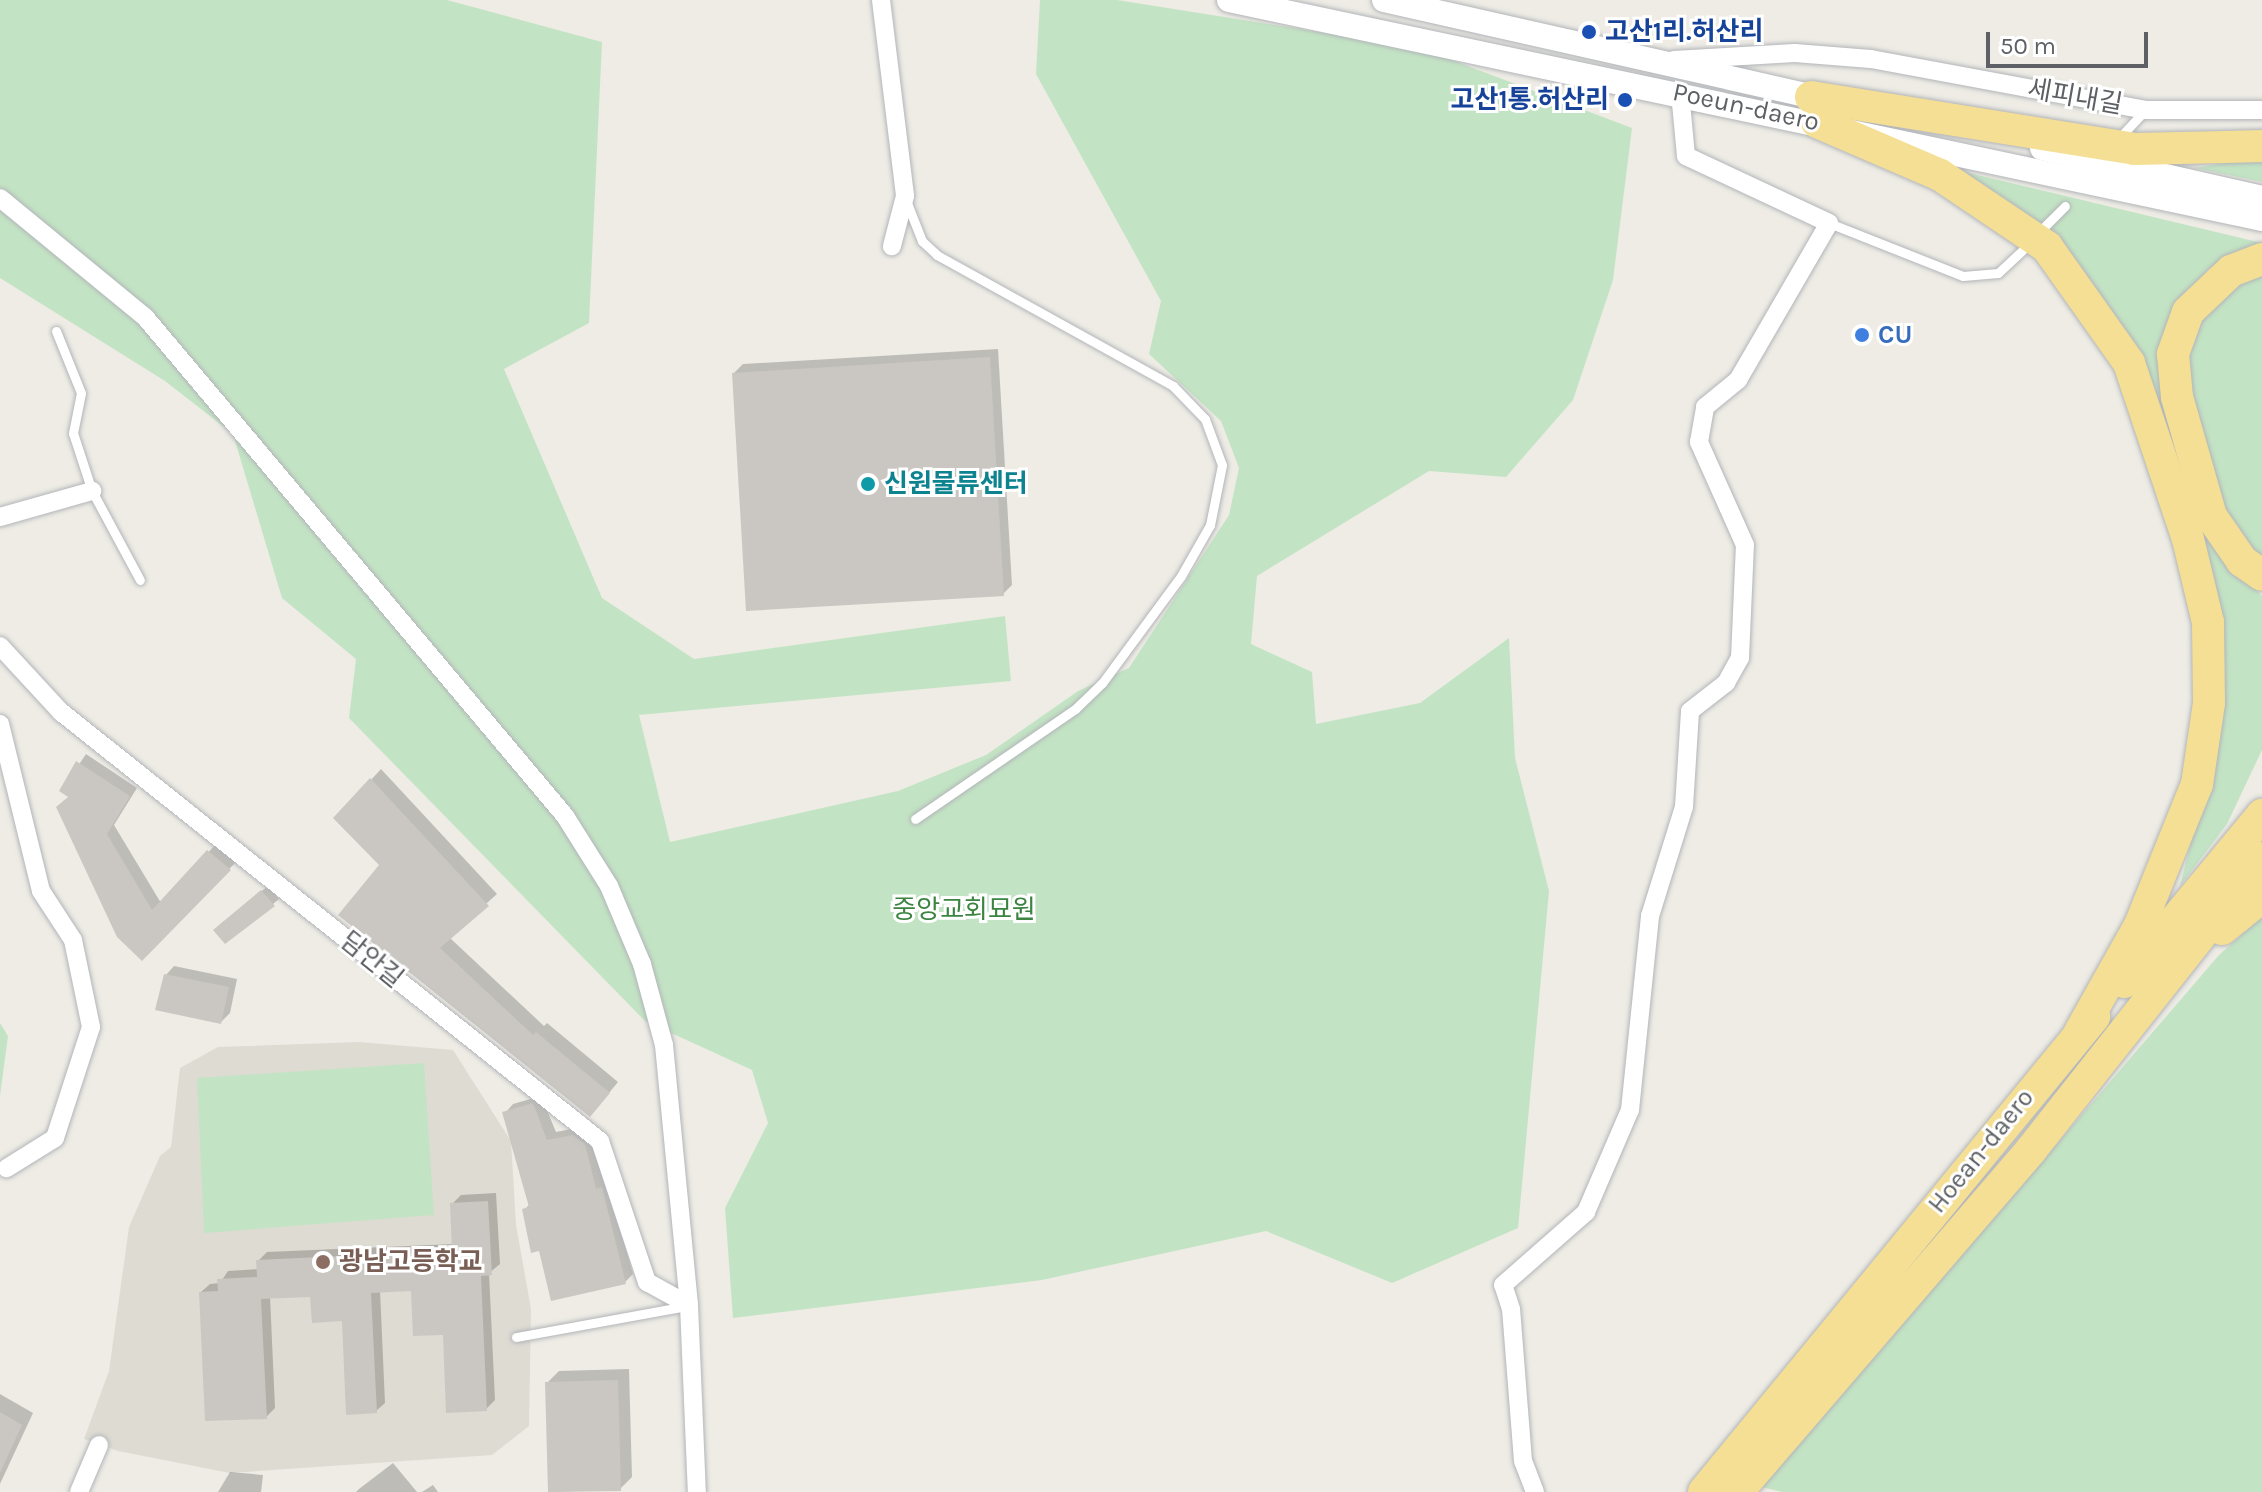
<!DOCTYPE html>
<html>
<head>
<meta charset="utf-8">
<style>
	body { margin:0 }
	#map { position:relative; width:2262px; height:1492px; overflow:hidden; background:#eeece5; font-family:Karla,"Noto Sans KR",sans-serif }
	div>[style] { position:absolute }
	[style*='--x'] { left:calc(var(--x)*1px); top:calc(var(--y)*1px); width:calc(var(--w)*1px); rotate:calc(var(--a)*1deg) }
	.education>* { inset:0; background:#dedbd3 }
	.green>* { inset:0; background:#c3e4c4 }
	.shadow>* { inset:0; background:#0003 }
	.building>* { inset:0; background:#cac7c2 }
	.roads { filter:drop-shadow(0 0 2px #b2b5b9) drop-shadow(0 0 2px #b2b5b9) }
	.lane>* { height:9px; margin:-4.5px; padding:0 4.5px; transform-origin:4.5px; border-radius:4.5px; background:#fff }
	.street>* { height:18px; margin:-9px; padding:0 9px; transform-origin:9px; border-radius:9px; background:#fff }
	.secondary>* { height:24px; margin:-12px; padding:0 12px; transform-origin:12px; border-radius:12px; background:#fff }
	.highway>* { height:32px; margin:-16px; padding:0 16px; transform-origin:16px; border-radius:16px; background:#f5df95 }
	.dots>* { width:22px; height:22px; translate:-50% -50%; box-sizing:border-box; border:4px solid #fff; border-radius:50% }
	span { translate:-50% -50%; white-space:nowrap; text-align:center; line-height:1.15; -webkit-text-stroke:6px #fff; paint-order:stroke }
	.transit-label { font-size:26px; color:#164399; font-weight:700 }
	.left { translate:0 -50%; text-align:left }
	.right { translate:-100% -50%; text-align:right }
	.street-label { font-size:26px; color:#5d6064 }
	.shop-label { font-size:26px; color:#366cbe; font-weight:700 }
	.culture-label { font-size:26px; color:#0d838f; font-weight:700 }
	.park-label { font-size:26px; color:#3c8441 }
	.education-label { font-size:26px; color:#785e54; font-weight:700 }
	.scale { position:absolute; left:1986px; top:32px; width:162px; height:36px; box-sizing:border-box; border:4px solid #5d6064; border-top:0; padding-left:10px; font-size:24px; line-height:28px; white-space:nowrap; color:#5d6064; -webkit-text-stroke:6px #fff; paint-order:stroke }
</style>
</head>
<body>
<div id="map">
	<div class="education">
		<i style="clip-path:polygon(359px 1042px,453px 1050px,511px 1141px,516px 1225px,531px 1309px,529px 1426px,492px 1455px,230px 1473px,118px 1451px,84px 1439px,109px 1371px,129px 1227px,160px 1156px,171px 1147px,180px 1068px,218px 1047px)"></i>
	</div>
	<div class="green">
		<i style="clip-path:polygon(0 0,447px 0,602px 42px,589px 323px,504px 369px,602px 598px,694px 659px,1005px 616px,1011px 681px,639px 715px,670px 842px,898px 791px,986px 755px,1078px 691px,1129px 668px,1229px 515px,1239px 468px,1221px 421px,1149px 354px,1161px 301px,1036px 74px,1040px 0,1117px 0,1420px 48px,1632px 128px,1613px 280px,1573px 400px,1506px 477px,1429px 471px,1257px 576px,1251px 644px,1312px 672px,1316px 724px,1420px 703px,1509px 638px,1515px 758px,1549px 891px,1518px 1228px,1392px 1283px,1266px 1231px,1042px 1280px,733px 1318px,725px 1208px,768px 1123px,752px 1070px,645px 1021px,349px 718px,356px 659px,282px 598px,233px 434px,165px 381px,0 278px)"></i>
		<i style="clip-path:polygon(2262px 157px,2262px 182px,2195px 168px)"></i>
		<i style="clip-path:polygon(1952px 169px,2262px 243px,2262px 249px,2209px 268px,2177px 314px,2223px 555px,2262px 596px,2262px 750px,2227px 824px,2180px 886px,2219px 729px,2126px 345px)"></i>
		<i style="clip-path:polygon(2262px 270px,2262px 558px,2252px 552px,2225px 510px,2180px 358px,2189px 329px,2223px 287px)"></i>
		<i style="clip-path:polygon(2262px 917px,2262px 1492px,1782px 1492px,1762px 1487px,2219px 955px)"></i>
		<i style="clip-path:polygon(0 1023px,8px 1036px,0 1096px)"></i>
		<i style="clip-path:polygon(424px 1063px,434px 1215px,204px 1233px,197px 1078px)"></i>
	</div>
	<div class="shadow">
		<i style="clip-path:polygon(998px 349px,1012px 585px,1003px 594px,734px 373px,743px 364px)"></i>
		<i style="clip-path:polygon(86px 754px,137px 788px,114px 825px,161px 903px,216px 844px,237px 861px,142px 958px,70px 796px,62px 790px)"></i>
		<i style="clip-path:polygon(381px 769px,497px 894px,449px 937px,544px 1026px,547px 1023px,618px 1082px,599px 1105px,341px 915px,381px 865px,336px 818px)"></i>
		<i style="clip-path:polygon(268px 886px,279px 899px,273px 904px,221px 924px)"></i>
		<i style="clip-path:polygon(174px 966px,237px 979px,230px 1013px,221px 1022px,166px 975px)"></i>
		<i style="clip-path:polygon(541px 1096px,556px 1132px,582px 1127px,593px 1136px,633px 1274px,625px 1282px,541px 1248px,524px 1210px,530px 1204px,505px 1113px,513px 1104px)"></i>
		<i style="clip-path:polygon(496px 1193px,500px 1264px,489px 1273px,495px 1400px,486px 1409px,445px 1332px,413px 1289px,380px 1290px,385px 1403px,376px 1411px,344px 1319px,312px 1294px,270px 1296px,275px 1408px,266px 1417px,201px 1292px,210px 1284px,220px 1283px,228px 1271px,259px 1269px,258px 1261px,267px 1252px,454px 1244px,452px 1204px,461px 1195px)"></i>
		<i style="clip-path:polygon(629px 1369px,632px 1477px,620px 1489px,550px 1492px,547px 1383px,559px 1371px)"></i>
		<i style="clip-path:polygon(0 1394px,33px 1413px,0 1484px)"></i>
		<i style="clip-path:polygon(393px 1463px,417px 1492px,356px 1492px,359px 1489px)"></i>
		<i style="clip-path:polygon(230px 1472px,263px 1475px,261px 1492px,218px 1492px)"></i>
		<i style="clip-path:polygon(433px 1485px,438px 1492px,422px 1492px)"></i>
	</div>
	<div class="building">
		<i style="clip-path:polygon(990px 357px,1004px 596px,746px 611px,732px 373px)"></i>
		<i style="clip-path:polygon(76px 761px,130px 796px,107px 834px,152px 910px,207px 850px,231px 870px,142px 961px,117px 937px,56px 807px,68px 797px,59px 791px)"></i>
		<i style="clip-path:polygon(370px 778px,489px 906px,440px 948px,533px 1035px,536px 1032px,610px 1093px,590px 1117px,338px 915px,379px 865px,333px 818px)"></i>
		<i style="clip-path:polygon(261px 890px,275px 906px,225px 944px,213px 930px)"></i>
		<i style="clip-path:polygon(164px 974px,229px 987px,221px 1024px,155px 1010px)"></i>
		<i style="clip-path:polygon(533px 1103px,547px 1140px,573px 1135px,585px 1144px,596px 1189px,602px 1187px,626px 1284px,551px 1301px,539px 1251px,531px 1253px,522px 1209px,529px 1207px,502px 1112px)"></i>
		<i style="clip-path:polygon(488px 1201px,492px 1275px,481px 1276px,487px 1411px,446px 1413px,443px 1335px,413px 1336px,411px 1291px,371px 1293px,377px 1413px,346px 1415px,342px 1321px,312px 1323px,310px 1297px,261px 1299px,267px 1419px,205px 1421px,199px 1292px,218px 1291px,217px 1279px,257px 1277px,256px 1260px,452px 1251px,450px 1203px)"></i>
		<i style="clip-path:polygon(618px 1380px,621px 1491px,548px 1492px,545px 1382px)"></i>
		<i style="clip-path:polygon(0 1412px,22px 1425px,0 1473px)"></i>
	</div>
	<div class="roads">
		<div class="lane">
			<i style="--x:2121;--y:136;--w:35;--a:-47"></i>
			<i style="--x:907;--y:203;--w:41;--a:68.5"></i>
			<i style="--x:922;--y:241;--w:21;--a:43"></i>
			<i style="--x:937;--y:255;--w:270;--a:29"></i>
			<i style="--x:1173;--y:386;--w:46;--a:45.9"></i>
			<i style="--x:1205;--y:419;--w:49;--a:69.7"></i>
			<i style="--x:1222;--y:465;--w:61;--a:101.3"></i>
			<i style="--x:1210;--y:525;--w:59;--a:119.6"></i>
			<i style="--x:1181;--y:576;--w:133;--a:126.4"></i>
			<i style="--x:1102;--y:683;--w:37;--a:136"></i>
			<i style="--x:1075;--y:709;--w:194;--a:145.5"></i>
			<i style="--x:1829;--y:223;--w:144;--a:21.6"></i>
			<i style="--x:1963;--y:276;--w:35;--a:-5"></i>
			<i style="--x:1998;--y:273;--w:33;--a:-43"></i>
			<i style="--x:2043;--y:228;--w:31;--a:-45"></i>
			<i style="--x:56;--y:331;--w:67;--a:68"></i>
			<i style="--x:81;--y:393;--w:41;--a:101.3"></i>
			<i style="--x:73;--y:433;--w:61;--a:71.9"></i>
			<i style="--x:92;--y:491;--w:101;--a:61.7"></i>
			<i style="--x:516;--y:1337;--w:173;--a:-10.3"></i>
		</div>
		<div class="street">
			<i style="--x:881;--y:0;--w:197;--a:83"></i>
			<i style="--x:905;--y:196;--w:52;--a:104.6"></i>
			<i style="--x:1674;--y:60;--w:121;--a:-3.3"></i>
			<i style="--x:1795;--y:53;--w:76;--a:4.5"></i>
			<i style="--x:1871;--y:59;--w:279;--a:10.5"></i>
			<i style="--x:2145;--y:110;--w:117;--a:0"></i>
			<i style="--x:0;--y:198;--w:188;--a:39.4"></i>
			<i style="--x:145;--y:317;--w:652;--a:49.91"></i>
			<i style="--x:565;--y:816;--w:83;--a:57.8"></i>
			<i style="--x:609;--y:886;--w:85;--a:67.1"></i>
			<i style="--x:642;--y:964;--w:84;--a:74.8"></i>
			<i style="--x:664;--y:1045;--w:261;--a:84.5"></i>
			<i style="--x:689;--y:1305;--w:187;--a:87.6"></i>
			<i style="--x:0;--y:517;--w:96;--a:-15.8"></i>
			<i style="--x:0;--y:646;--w:90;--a:47.3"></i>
			<i style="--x:61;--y:712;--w:689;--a:38.52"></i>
			<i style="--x:600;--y:1141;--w:149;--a:71.6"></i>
			<i style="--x:647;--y:1282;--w:48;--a:28.7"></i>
			<i style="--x:0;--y:724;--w:172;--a:76.2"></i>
			<i style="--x:41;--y:891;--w:59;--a:56.9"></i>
			<i style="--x:73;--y:940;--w:89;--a:78.3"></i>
			<i style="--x:91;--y:1027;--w:117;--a:108"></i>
			<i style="--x:55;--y:1138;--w:57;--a:148"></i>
			<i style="--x:79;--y:1492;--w:51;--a:-66.9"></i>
			<i style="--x:1535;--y:1492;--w:33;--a:-111"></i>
			<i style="--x:1523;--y:1461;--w:152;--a:-94.5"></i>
			<i style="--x:1511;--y:1309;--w:25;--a:-108"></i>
			<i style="--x:1503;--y:1285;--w:111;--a:-41.3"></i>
			<i style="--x:1586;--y:1212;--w:111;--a:-66.7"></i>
			<i style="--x:1630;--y:1110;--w:195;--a:-84.1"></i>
			<i style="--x:1650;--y:916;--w:114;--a:-72.7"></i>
			<i style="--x:1684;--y:807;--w:96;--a:-86.4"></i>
			<i style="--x:1690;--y:711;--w:46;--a:-37.9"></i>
			<i style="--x:1726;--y:683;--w:29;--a:-61"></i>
			<i style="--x:1740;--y:658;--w:113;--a:-87.5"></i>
			<i style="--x:1745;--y:545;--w:113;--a:-114.1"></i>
			<i style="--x:1699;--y:442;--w:36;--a:-80"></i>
			<i style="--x:1705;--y:407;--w:43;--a:-39.3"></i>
			<i style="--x:1738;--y:380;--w:181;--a:-59.9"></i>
			<i style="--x:1829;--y:223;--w:158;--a:-154.9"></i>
			<i style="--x:1686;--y:156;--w:63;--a:-95.4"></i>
		</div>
		<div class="secondary">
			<i style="--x:1229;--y:0;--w:1056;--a:11.97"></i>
			<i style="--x:1384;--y:0;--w:453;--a:12.7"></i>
			<i style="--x:2042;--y:148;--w:226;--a:12.8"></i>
		</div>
		<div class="highway">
			<i style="--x:1811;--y:97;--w:327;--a:9.1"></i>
			<i style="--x:2134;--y:149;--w:128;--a:-1.3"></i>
			<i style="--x:1817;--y:122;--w:134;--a:23.3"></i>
			<i style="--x:1940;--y:175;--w:129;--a:33.9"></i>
			<i style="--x:2047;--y:247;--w:142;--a:54.7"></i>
			<i style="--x:2129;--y:363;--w:186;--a:71.5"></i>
			<i style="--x:2188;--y:539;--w:85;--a:76.5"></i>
			<i style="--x:2208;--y:622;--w:81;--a:89.3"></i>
			<i style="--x:2209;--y:703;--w:82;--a:98.4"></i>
			<i style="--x:2197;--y:784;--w:152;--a:112"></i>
			<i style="--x:2140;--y:925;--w:123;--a:119.3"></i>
			<i style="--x:2262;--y:259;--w:33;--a:159"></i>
			<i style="--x:2231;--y:271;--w:59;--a:136.4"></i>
			<i style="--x:2188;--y:312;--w:45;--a:109.7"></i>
			<i style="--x:2173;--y:354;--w:43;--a:84.7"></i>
			<i style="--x:2177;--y:397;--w:124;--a:74.1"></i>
			<i style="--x:2211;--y:516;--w:55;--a:55.4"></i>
			<i style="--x:2242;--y:561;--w:24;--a:35"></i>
			<i style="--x:2222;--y:929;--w:51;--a:-38.7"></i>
			<i style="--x:2124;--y:982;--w:217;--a:-50.4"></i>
			<i style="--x:1704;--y:1492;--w:615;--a:-50.61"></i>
			<i style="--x:1737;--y:1492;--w:451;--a:-49.3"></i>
			<i style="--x:2031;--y:1150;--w:372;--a:-51.7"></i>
		</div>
	</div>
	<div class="dots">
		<i style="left:1589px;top:32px;background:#1a4fb4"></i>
		<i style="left:1625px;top:100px;background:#1a4fb4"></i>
		<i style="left:1862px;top:335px;background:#3f7fe0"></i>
		<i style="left:868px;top:484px;background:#0f9aa8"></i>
		<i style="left:323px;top:1262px;background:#8d6e63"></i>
	</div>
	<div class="transit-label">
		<span class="left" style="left:1605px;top:32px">고산1리.허산리</span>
		<span class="right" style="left:1609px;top:100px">고산1통.허산리</span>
	</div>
	<div class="street-label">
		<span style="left:2075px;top:97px;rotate:10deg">세피내길</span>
		<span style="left:1746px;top:107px;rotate:12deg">Poeun-daero</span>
		<span style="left:372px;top:960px;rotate:39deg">담안길</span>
		<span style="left:1981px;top:1151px;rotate:-51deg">Hoean-daero</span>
	</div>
	<div class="shop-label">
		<span class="left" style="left:1878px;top:335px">CU</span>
	</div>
	<div class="culture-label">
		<span class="left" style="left:884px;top:484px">신원물류센터</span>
	</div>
	<div class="park-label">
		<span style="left:964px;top:910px">중앙교회묘원</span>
	</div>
	<div class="education-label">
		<span class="left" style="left:339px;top:1262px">광남고등학교</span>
	</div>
	<div class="scale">50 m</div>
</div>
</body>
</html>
